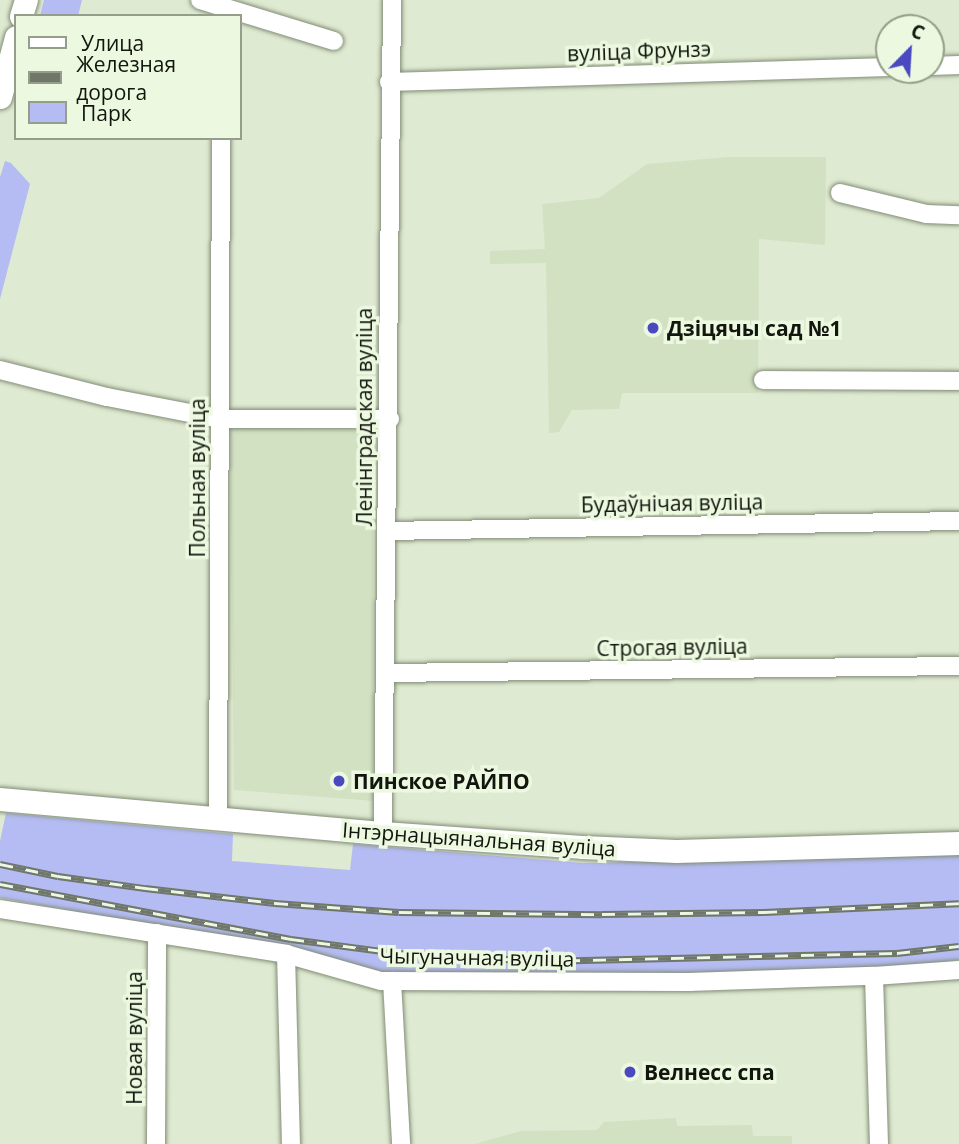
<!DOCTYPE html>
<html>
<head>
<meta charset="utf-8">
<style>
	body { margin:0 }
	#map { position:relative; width:959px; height:1144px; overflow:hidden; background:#dfead2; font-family:"Open Sans",sans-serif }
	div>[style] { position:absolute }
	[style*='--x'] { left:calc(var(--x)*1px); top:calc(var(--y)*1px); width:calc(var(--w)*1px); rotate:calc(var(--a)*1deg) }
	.built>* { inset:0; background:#d2e1c2 }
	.green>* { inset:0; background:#b4bcf3 }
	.roads { filter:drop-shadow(0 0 2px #828c76) drop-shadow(0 0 2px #828c76) }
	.minor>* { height:18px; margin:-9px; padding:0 9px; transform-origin:9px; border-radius:9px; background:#fff }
	.major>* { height:23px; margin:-11.5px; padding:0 11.5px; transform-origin:11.5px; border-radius:11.5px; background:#fff }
	.rail>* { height:7px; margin-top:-3.5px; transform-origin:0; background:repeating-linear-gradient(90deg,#ecf8df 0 13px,#707768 0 26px); box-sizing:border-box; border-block:2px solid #707768 }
	.dots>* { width:19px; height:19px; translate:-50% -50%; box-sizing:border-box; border:4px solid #ecf8df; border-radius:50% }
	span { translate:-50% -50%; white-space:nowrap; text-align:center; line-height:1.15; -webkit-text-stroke:7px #ecf8df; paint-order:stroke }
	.street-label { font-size:21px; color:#12160e }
	.poi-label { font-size:21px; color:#12160e; font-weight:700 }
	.left { translate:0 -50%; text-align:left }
	.legend { position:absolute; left:14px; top:14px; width:228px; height:126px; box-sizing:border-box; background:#ecf8df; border:2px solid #959e8b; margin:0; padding:9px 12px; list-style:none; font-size:21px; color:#12160e }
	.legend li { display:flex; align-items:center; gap:14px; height:35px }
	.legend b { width:35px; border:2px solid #959e8b }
	.north { position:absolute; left:875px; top:14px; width:70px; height:70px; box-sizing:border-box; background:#ecf8df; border:2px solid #959e8b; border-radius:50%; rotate:24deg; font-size:19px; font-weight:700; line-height:28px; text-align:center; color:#12160e }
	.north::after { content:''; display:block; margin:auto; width:24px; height:32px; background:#4b49c0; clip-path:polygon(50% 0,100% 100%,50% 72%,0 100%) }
</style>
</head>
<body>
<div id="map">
	<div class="built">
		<i style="clip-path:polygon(729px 157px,826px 157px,825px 245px,759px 239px,758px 393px,622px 393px,619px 409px,572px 410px,559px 432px,549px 433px,546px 263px,490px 264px,490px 251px,545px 249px,542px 204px,599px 198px,647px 164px)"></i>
		<i style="clip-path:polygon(230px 428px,373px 430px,373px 801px,234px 790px)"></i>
		<i style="clip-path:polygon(676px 1118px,677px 1126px,752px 1125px,753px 1136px,792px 1136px,792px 1144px,475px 1144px,521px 1131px,597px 1130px,604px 1122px)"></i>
	</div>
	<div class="green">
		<i style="clip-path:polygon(44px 0,82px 0,78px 16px,40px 16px)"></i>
		<i style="clip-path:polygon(5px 161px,11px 163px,30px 184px,0 299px,0 177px)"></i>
		<i style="clip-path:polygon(6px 813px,233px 834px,232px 861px,350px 870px,353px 844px,582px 863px,959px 855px,959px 960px,907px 966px,675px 973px,377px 974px,323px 956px,0 898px,0 841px)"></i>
	</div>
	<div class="roads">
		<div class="minor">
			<i style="--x:200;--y:0;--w:140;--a:17"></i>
			<i style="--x:931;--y:66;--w:28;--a:-2"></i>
			<i style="--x:389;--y:82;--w:500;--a:-1.72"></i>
			<i style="--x:840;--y:193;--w:89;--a:13.7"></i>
			<i style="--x:926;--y:214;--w:33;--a:2"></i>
			<i style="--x:0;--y:370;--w:110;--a:14.2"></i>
			<i style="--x:107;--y:397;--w:115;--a:11"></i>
			<i style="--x:220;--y:419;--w:170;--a:0"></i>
			<i style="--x:763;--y:380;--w:196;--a:0.3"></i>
			<i style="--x:386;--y:531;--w:573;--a:-1"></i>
			<i style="--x:386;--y:673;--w:573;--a:-0.7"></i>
			<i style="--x:218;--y:818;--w:680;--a:-89.75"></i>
			<i style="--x:383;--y:833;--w:833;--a:-89.38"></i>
			<i style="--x:0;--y:909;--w:290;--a:8.9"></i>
			<i style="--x:286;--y:954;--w:99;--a:15.9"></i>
			<i style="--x:381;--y:981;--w:308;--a:0.2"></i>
			<i style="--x:689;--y:982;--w:185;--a:-1.9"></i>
			<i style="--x:874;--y:976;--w:85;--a:-4"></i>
			<i style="--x:286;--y:954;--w:190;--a:88.5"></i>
			<i style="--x:874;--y:976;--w:168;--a:88.3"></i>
			<i style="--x:392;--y:981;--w:163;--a:86.8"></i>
			<i style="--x:156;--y:1144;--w:211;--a:-89.7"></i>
		</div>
		<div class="major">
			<i style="--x:21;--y:16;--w:17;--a:-73"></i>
			<i style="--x:0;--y:97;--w:62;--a:-75.1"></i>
			<i style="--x:0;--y:799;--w:385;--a:5.1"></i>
			<i style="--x:383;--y:833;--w:199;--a:4"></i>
			<i style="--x:582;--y:847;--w:94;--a:2.4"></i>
			<i style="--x:676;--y:851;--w:283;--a:-1.6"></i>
		</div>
	</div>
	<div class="rail">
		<i style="--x:0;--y:864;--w:59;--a:11.7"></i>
		<i style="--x:58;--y:876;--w:88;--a:7.9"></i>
		<i style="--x:145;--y:888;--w:131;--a:6.6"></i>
		<i style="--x:275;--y:903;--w:124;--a:4.2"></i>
		<i style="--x:399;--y:912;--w:203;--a:0.6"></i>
		<i style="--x:602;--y:914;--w:162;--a:-0.7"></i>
		<i style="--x:764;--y:912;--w:195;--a:-2.6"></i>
		<i style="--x:0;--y:884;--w:296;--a:10.7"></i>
		<i style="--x:291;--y:939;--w:108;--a:7.5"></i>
		<i style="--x:398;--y:953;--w:143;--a:3.2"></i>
		<i style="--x:541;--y:961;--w:356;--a:-1.3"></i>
		<i style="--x:897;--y:953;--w:62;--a:-6.4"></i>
	</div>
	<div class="dots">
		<i style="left:653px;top:328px;background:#4b49c0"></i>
		<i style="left:339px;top:781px;background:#4b49c0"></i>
		<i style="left:630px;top:1072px;background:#4b49c0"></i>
	</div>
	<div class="street-label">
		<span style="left:639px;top:51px;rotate:-2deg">вуліца Фрунзэ</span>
		<span style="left:364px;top:417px;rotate:-90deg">Ленінградская вуліца</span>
		<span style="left:197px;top:478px;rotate:-90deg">Польная вуліца</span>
		<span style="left:672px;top:503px;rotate:-1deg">Будаўнічая вуліца</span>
		<span style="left:672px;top:647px;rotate:-1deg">Строгая вуліца</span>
		<span style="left:479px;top:839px;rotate:4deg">Інтэрнацыянальная вуліца</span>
		<span style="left:477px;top:957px;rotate:1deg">Чыгуначная вуліца</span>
		<span style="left:134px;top:1038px;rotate:-90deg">Новая вуліца</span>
	</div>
	<div class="poi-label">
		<span class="left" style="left:667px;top:328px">Дзіцячы сад №1</span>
		<span class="left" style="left:353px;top:781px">Пинское РАЙПО</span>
		<span class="left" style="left:644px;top:1072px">Велнесс спа</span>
	</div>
	<ul class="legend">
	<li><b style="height:9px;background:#fff"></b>Улица</li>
	<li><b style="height:9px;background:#707768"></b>Железная дорога</li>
	<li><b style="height:19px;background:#b4bcf3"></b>Парк</li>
	</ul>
	<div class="north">С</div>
</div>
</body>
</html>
